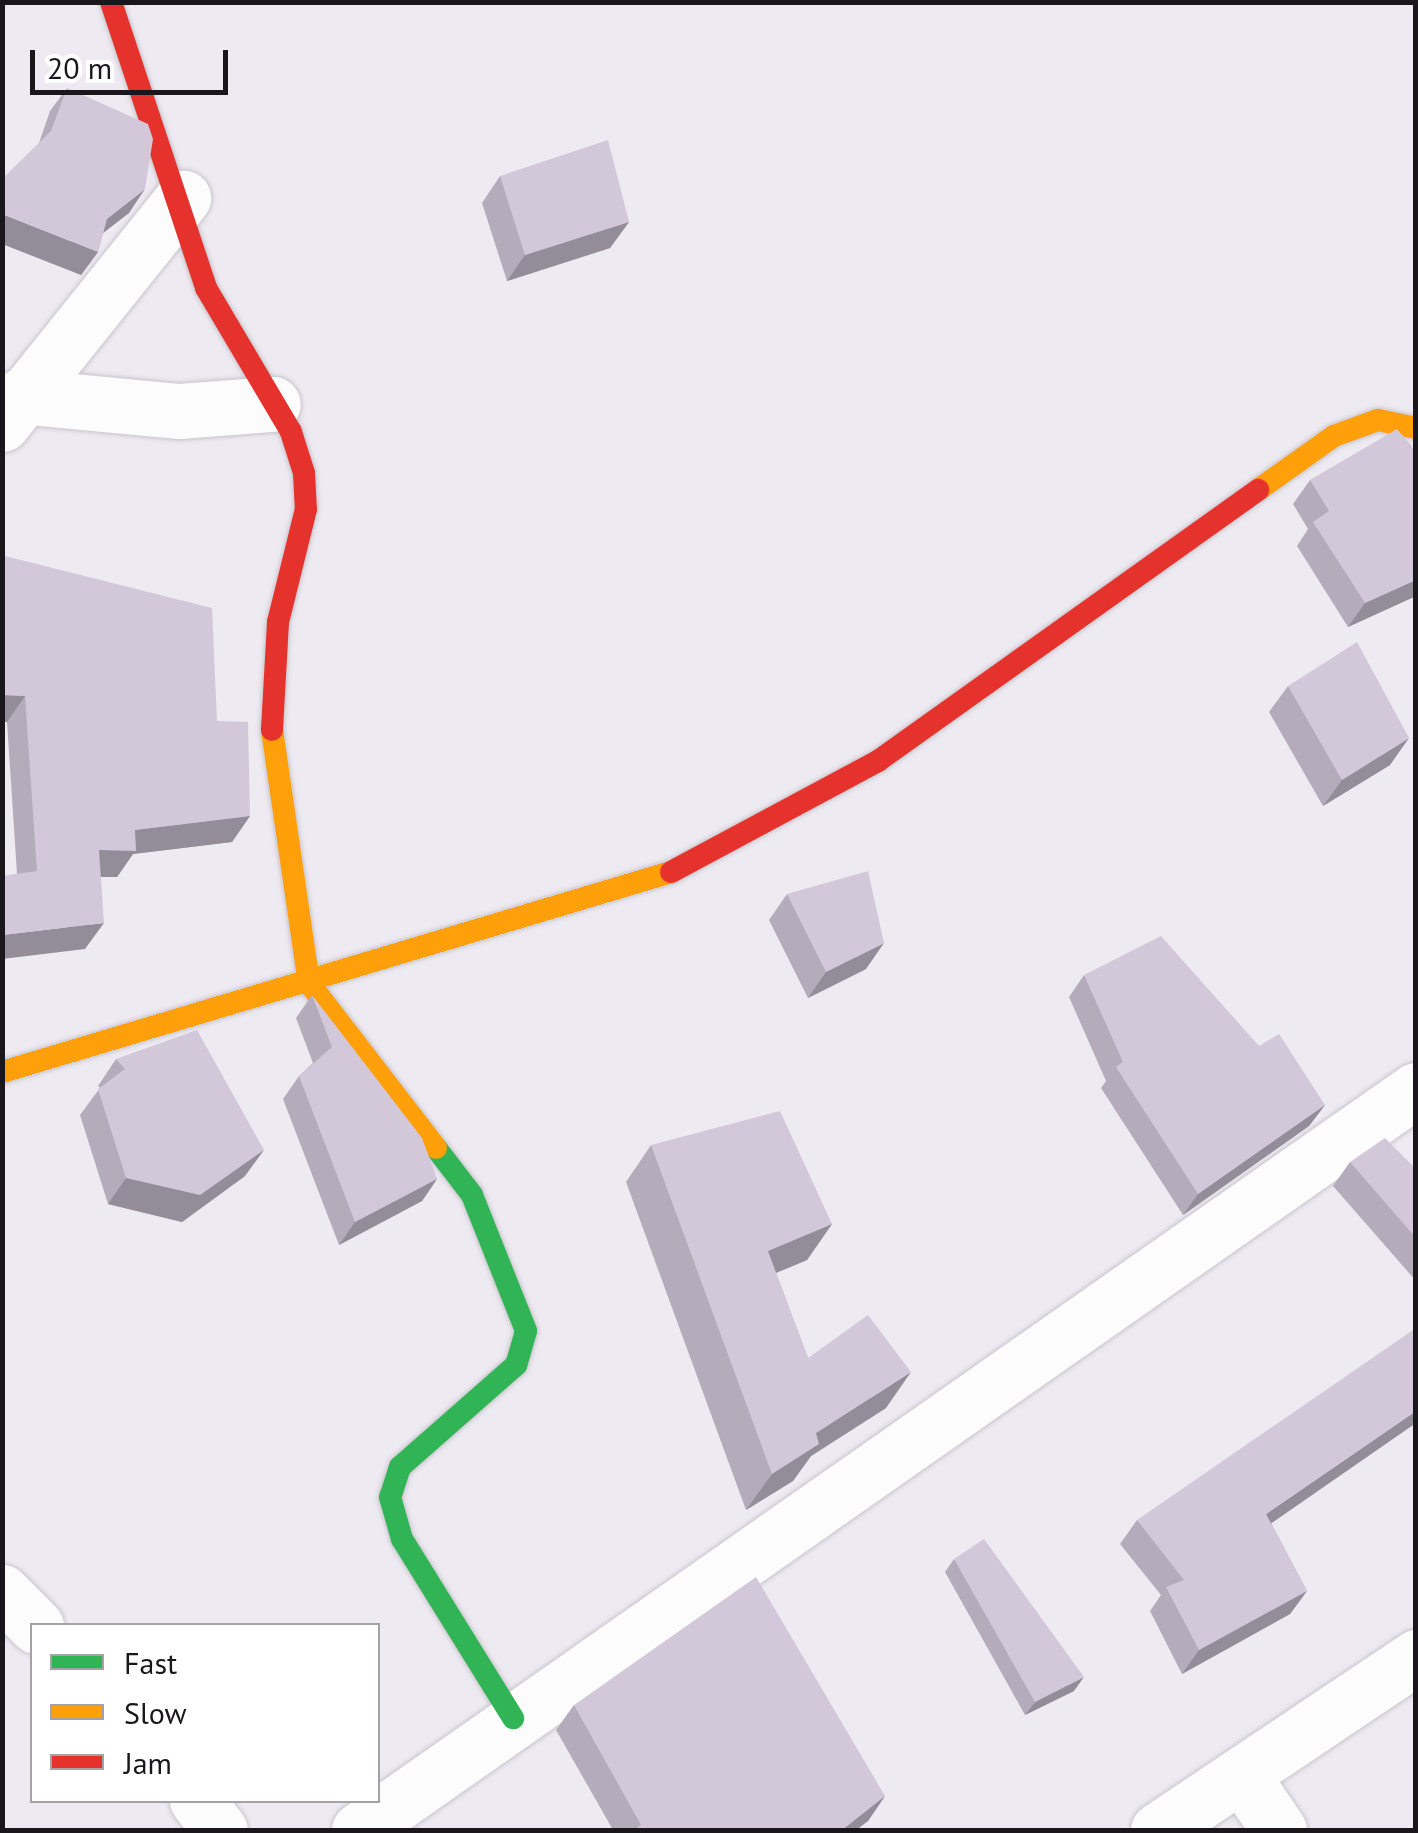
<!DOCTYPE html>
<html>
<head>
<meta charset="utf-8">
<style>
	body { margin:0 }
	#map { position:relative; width:1418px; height:1833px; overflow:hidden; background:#eeeaf2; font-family:"PT Sans",sans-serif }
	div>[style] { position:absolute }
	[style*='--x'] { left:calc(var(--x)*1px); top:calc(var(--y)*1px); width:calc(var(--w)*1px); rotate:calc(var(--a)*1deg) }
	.roads { filter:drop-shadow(0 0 2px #c8c5cb) drop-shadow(0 0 2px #c8c5cb) }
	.street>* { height:55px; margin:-27.5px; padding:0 27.5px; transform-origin:27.5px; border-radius:27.5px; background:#fcfcfd }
	.fast>* { height:22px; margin:-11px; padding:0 11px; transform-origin:11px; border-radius:11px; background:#30b455 }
	.slow>* { height:22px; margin:-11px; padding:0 11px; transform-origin:11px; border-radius:11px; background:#ff9f0a }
	.jam>* { height:22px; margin:-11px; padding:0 11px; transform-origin:11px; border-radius:11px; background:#e5322d }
	.wall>* { inset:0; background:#b5acbb }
	.shaded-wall>* { inset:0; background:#938c99 }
	.building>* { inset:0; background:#d2c8da }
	span { translate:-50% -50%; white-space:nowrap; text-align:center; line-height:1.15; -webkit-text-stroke:10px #fff; paint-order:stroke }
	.frame { position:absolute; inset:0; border:5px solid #1a171c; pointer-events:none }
	.legend { position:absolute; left:30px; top:1623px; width:350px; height:180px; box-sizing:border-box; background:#fff; border:2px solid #a3a2a4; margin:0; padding:12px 18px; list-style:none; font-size:30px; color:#1a171c }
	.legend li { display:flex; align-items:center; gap:20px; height:50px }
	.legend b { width:50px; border:2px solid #a3a2a4 }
	.scale { position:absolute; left:30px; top:50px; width:198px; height:45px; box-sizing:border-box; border:5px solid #1a171c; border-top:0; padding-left:12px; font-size:30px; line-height:35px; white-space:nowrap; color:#1a171c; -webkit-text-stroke:8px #fff; paint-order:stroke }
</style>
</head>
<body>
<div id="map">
	<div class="roads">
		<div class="street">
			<i style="--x:20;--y:396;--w:160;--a:5.4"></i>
			<i style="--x:179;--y:411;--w:94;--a:-4.3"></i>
			<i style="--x:2;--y:424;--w:290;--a:-51.3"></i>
			<i style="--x:2;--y:1592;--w:48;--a:45"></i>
			<i style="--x:1243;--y:1777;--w:64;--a:55.8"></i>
			<i style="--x:197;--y:1800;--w:38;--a:53"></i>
			<i style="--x:359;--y:1830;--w:1290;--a:-35"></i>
			<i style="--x:1158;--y:1830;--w:311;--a:-33.8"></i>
		</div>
		<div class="fast">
			<i style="--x:436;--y:1148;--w:59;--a:52.5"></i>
			<i style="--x:472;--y:1195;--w:146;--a:68.3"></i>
			<i style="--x:526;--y:1331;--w:35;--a:106"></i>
			<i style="--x:516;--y:1365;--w:154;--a:138.7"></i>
			<i style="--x:400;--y:1467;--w:32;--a:108"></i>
			<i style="--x:390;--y:1497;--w:44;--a:74.1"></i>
			<i style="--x:402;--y:1539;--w:211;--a:58.2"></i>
		</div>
		<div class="slow">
			<i style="--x:1258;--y:490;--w:93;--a:-35.4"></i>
			<i style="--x:1334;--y:436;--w:47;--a:-20"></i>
			<i style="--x:1378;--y:420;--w:39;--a:12"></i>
			<i style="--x:272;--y:730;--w:256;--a:81.7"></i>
			<i style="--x:309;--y:983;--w:208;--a:52.4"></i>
			<i style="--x:2;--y:1072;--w:698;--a:-16.64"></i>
		</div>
		<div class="jam">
			<i style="--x:111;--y:2;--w:301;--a:71.6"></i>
			<i style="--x:206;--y:288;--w:167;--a:59.4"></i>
			<i style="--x:291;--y:432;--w:43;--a:72.4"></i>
			<i style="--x:304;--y:473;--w:36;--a:87"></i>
			<i style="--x:306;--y:509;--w:116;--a:103.9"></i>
			<i style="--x:278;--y:622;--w:108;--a:93.2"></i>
			<i style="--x:671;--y:872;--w:235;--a:-28.2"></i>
			<i style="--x:878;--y:761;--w:467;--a:-35.5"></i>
		</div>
	</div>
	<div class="wall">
		<i style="clip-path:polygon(67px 88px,129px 213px,103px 233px,98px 252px,81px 275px,39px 143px,50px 111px)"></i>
		<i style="clip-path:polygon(500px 176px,629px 222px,610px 248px,507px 281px,482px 203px)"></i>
		<i style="clip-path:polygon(1416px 451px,1416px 596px,1348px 627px,1297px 546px,1308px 529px,1293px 504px,1310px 480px)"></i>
		<i style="clip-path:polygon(5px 556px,217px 721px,250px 816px,232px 842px,133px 854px,117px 877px,100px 877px,85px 949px,17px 874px,7px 722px,2px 722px,2px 560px)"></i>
		<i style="clip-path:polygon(1288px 686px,1390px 765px,1323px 806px,1269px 712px)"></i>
		<i style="clip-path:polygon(787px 894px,866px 969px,808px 998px,769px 920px)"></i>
		<i style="clip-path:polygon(1084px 975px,1259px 1046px,1325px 1105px,1309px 1126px,1183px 1215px,1101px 1088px,1106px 1081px,1069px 997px)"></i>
		<i style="clip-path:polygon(312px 995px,437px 1179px,422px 1201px,339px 1245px,283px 1099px,299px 1076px,313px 1063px,296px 1018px)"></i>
		<i style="clip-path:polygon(116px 1059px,245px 1176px,182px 1222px,108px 1204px,80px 1115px,100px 1088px,98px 1086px)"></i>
		<i style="clip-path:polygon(651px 1145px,832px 1224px,807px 1260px,776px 1273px,808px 1358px,886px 1408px,811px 1456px,793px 1481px,746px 1510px,626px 1182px)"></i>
		<i style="clip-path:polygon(1350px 1162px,1416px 1169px,1416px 1281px,1333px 1186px)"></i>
		<i style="clip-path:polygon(1137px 1520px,1271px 1523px,1307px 1591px,1290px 1614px,1182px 1674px,1150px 1611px,1161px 1595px,1120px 1544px)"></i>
		<i style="clip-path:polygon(954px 1559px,1074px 1691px,1025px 1715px,945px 1572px)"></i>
		<i style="clip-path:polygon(574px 1705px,885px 1796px,868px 1821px,856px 1830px,613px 1830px,556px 1730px)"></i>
	</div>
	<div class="shaded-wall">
		<i style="clip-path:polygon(145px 189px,129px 213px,90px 243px,107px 219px)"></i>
		<i style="clip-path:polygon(2px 214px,98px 252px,81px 275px,2px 244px)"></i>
		<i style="clip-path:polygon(629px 222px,610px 248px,507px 281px,525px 255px)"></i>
		<i style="clip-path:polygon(1416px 580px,1416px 596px,1348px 627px,1365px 603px)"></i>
		<i style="clip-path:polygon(2px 695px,25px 696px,7px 722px,2px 722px)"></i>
		<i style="clip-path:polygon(1409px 738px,1390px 765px,1323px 806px,1342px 780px)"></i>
		<i style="clip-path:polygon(250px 816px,232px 842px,133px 854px,117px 877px,80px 877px,99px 850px,135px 830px)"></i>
		<i style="clip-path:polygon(104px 923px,85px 949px,2px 959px,2px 935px)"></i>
		<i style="clip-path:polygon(884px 943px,866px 969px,808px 998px,826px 972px)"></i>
		<i style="clip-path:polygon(1325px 1105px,1309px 1126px,1183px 1215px,1198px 1194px)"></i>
		<i style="clip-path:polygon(264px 1150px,245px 1176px,182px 1222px,108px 1204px,126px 1178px)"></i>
		<i style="clip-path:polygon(437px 1179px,422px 1201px,339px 1245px,355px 1222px)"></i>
		<i style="clip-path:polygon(832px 1224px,807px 1260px,742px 1287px,768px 1251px)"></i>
		<i style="clip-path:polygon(911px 1372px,886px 1408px,811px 1456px,793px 1481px,746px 1510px,772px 1474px,816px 1433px)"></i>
		<i style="clip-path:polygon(1416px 1411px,1416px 1423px,1250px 1538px,1266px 1514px)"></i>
		<i style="clip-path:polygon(1307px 1591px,1290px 1614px,1182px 1674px,1199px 1650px)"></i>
		<i style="clip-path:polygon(1084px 1677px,1074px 1691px,1025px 1715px,1035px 1702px)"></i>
		<i style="clip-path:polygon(885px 1796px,868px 1821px,856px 1830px,842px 1830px)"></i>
	</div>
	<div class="building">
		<i style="clip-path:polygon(67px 88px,148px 124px,153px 139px,145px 189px,107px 219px,98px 252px,2px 214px,2px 179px,51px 131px)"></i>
		<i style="clip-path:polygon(608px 140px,629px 222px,525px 255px,500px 176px)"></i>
		<i style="clip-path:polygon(1397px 429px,1416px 451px,1416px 580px,1365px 603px,1313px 522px,1329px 511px,1310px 480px)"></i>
		<i style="clip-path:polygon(5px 556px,212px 608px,217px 721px,248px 722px,250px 816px,135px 830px,136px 851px,99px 850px,104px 923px,2px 935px,2px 876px,37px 871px,25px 696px,2px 695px,2px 597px,4px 597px)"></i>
		<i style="clip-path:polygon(1357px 642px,1409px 738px,1342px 780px,1288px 686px)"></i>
		<i style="clip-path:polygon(868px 871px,884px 943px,826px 972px,787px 894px)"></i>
		<i style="clip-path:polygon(1161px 936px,1259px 1046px,1279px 1034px,1325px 1105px,1198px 1194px,1116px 1067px,1123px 1062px,1084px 975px)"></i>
		<i style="clip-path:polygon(312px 995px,422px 1138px,437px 1179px,355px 1222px,299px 1076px,332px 1047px)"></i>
		<i style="clip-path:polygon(197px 1030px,264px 1150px,200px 1195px,126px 1178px,98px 1089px,125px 1069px,116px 1059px)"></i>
		<i style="clip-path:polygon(780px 1111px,832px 1224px,768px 1251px,808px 1358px,868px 1315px,911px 1372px,816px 1433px,819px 1444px,772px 1474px,651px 1145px)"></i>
		<i style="clip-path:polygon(1385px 1138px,1416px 1169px,1416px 1238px,1350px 1162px)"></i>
		<i style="clip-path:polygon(1416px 1328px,1416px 1411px,1266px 1514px,1307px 1591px,1199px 1650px,1166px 1587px,1184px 1580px,1137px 1520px)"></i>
		<i style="clip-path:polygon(984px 1539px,1084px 1677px,1035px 1702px,954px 1559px)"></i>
		<i style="clip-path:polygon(756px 1577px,885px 1796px,842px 1830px,634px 1830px,641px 1825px,574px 1705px)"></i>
	</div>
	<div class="frame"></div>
	<ul class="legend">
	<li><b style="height:12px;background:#30b455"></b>Fast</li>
	<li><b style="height:12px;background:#ff9f0a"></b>Slow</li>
	<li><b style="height:12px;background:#e5322d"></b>Jam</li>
	</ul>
	<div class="scale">20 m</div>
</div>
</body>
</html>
